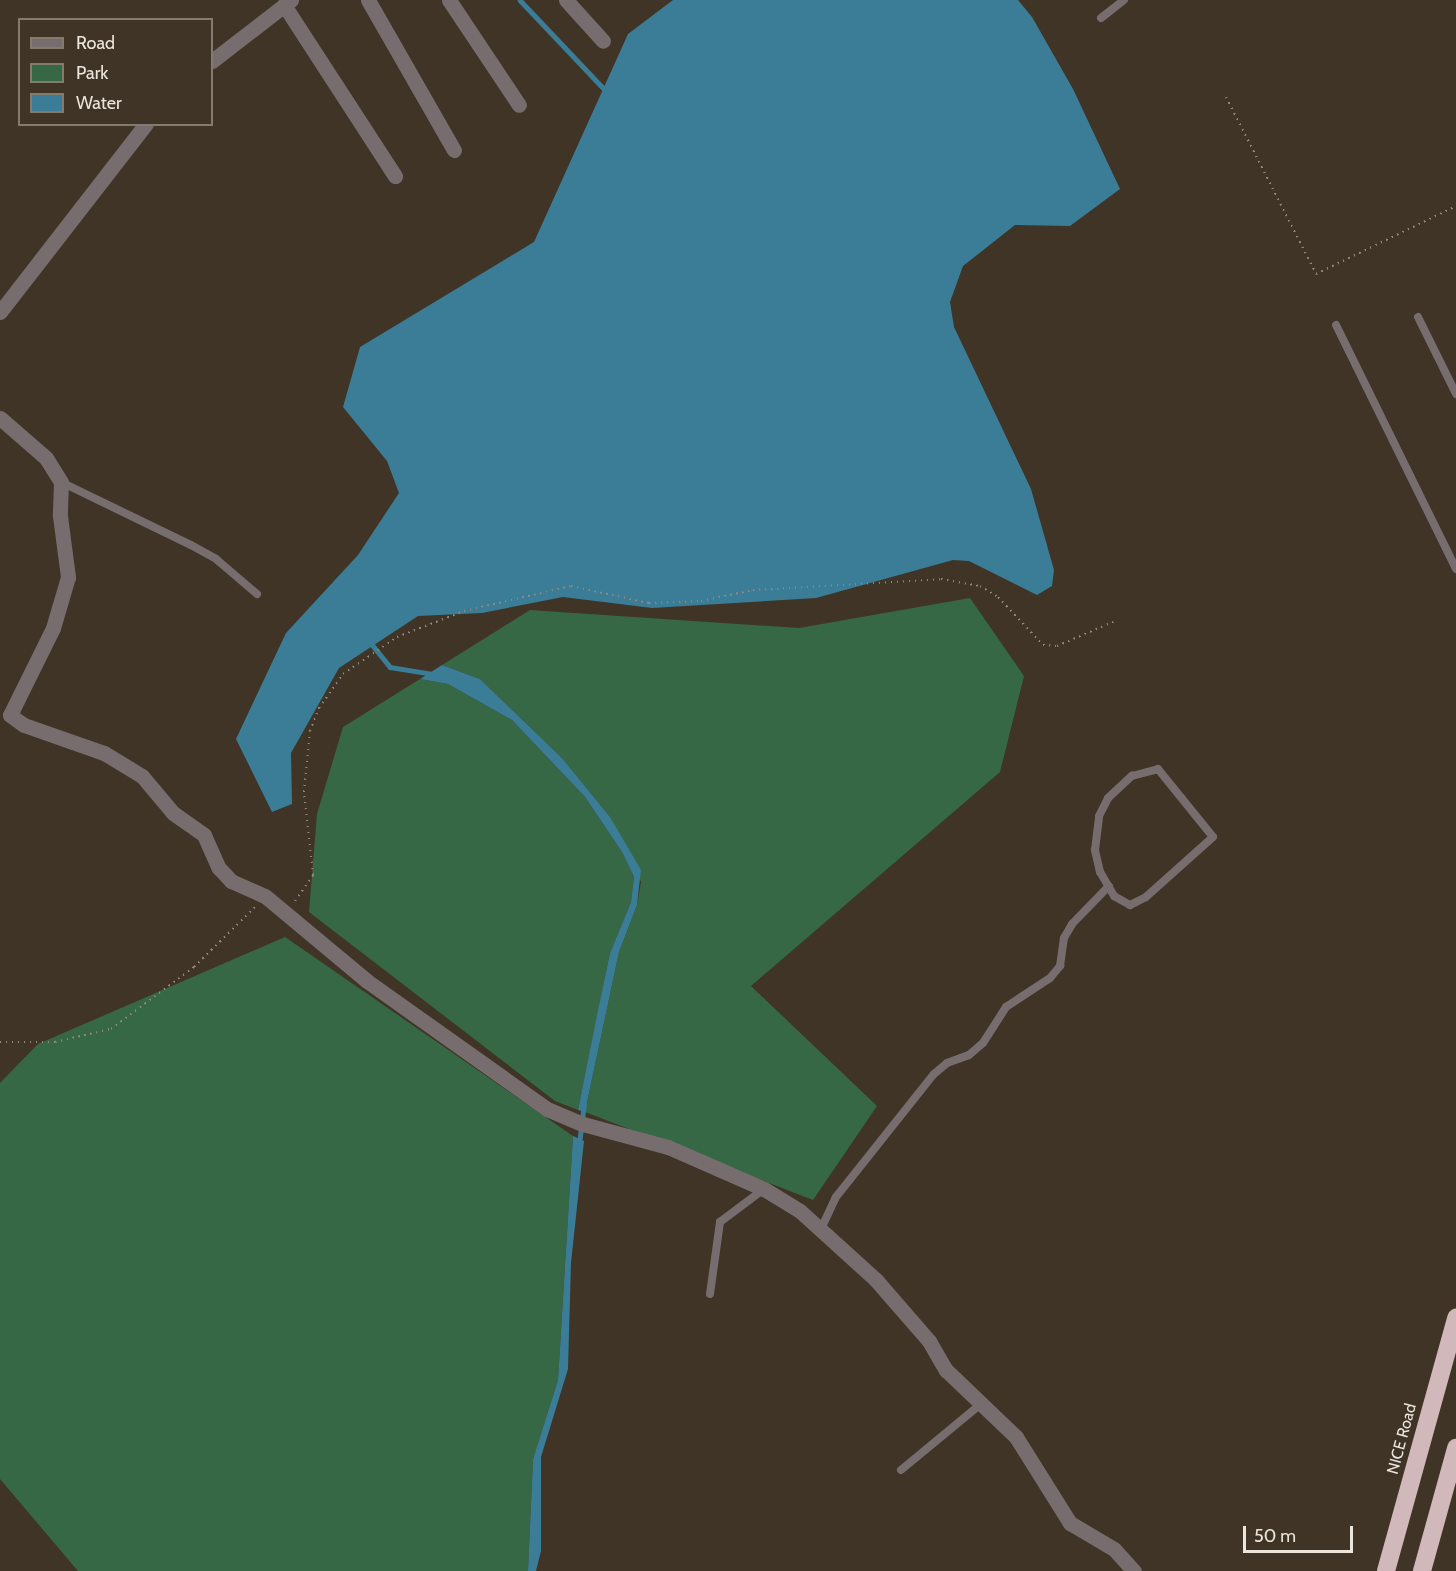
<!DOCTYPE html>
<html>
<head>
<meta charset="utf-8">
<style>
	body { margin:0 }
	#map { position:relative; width:1456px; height:1571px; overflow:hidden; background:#3f3426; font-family:Cabin,sans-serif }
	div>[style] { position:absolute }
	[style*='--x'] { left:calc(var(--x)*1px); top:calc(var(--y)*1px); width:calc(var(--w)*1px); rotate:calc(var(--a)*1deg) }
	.green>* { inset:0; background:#366845 }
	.water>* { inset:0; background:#3b7d97 }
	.stream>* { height:4.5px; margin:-2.25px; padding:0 2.25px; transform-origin:2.25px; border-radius:2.25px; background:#3b7d97 }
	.path>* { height:2px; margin-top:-1px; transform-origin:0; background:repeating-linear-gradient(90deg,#92897e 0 1.5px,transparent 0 6px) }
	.service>* { height:8px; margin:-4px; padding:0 4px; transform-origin:4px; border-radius:4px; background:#776d6e }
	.minor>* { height:15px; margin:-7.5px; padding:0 7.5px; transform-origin:7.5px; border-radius:7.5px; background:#776d6e }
	.motorway>* { height:18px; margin:-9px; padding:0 9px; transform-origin:9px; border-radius:9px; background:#d1b8ba }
	span { translate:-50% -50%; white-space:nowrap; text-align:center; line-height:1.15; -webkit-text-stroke:4.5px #3f3426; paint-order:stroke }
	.street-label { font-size:16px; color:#ece5dc }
	.legend { position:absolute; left:18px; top:18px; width:195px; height:108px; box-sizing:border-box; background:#3f3426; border:2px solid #847b6f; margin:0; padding:8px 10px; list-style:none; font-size:18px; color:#ece5dc }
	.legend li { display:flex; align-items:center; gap:12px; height:30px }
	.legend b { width:30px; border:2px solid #847b6f }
	.scale { position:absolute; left:1243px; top:1526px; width:110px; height:27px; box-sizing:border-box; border:3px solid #ece5dc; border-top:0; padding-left:8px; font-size:18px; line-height:21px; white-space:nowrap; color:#ece5dc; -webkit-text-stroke:4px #3f3426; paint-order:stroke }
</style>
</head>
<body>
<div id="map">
	<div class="green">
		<i style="clip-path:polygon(970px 598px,1024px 676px,1000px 772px,751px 986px,877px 1106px,813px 1200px,585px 1112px,619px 952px,637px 905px,641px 882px,610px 817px,562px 758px,480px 679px,442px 665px,530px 610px,799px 628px)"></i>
		<i style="clip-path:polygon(420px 679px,448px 684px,512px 720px,585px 797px,622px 852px,634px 877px,631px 902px,610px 953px,578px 1110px,555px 1101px,309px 912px,317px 814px,343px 727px)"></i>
		<i style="clip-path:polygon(285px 937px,573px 1136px,558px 1380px,533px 1459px,528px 1571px,78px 1571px,0 1479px,0 1083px,38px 1044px)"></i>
	</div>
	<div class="water">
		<i style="clip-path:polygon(673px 0,1018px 0,1032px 17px,1073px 89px,1120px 189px,1070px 226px,1015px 225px,963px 266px,950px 302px,954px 327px,1031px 489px,1054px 570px,1052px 586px,1037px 595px,969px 561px,953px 560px,816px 598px,652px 608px,563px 597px,482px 613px,418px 616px,339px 668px,291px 753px,292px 804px,272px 812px,236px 739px,286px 633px,358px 555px,399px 493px,387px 461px,343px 407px,360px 347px,534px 242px,628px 34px)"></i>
		<i style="clip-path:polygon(442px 665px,480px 679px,562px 758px,610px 817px,641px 870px,637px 905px,619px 952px,585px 1112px,578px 1110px,597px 1015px,610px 953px,631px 902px,634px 877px,622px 852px,585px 797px,512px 720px,448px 684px,420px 679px)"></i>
		<i style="clip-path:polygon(573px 1136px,584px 1141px,571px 1263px,568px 1369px,541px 1457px,541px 1551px,536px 1571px,528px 1571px,533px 1459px,558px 1380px)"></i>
	</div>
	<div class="stream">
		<i style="--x:520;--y:0;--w:127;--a:46.6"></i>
		<i style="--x:370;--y:642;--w:32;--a:51"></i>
		<i style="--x:390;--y:667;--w:44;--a:9.2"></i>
		<i style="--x:579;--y:1144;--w:39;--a:-83"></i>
	</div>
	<div class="path">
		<i style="--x:1226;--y:97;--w:199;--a:63"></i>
		<i style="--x:1316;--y:274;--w:156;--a:-25.9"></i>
		<i style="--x:295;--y:901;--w:32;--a:-55"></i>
		<i style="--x:313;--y:875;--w:83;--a:-96.2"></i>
		<i style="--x:304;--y:792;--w:61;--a:-84.4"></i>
		<i style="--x:310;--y:731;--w:25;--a:-69"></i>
		<i style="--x:319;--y:708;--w:42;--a:-54.8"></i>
		<i style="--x:343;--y:674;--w:65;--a:-34.4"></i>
		<i style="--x:397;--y:637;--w:72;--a:-21.2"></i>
		<i style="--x:464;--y:611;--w:110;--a:-13.2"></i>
		<i style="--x:571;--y:586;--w:80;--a:12.3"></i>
		<i style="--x:649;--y:603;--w:52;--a:-2.2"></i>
		<i style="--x:701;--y:601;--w:53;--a:-11.9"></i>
		<i style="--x:753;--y:590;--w:188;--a:-3.3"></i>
		<i style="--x:941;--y:579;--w:40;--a:10"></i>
		<i style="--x:980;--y:586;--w:21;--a:31"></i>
		<i style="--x:998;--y:597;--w:66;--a:46.8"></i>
		<i style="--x:1043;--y:645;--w:14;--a:4"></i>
		<i style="--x:1057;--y:646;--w:63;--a:-23.3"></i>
		<i style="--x:0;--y:1042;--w:55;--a:0"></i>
		<i style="--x:55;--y:1042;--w:57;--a:-13.1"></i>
		<i style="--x:111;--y:1029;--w:104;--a:-36.8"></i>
		<i style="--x:194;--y:967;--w:86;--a:-44.5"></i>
	</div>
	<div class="service">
		<i style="--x:1101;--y:18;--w:29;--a:-38"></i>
		<i style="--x:1418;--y:317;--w:86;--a:63.7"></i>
		<i style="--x:1336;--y:325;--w:272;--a:63.8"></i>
		<i style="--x:61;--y:482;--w:144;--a:25.9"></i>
		<i style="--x:191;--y:545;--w:29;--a:29"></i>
		<i style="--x:216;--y:559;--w:54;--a:40.5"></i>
		<i style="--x:1158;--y:769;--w:87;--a:51"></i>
		<i style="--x:1213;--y:837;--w:90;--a:138.2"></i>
		<i style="--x:1146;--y:897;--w:18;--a:153"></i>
		<i style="--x:1130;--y:905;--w:18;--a:-151"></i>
		<i style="--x:1114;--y:896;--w:28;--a:-120"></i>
		<i style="--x:1100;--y:872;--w:23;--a:-103"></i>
		<i style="--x:1095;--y:850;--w:34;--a:-83"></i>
		<i style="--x:1099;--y:816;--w:20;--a:-63"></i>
		<i style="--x:1108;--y:798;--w:33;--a:-43"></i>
		<i style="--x:1132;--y:776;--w:27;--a:-15"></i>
		<i style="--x:821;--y:1229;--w:35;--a:-65"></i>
		<i style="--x:836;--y:1197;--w:157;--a:-51.5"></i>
		<i style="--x:934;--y:1074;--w:17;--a:-40"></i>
		<i style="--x:947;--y:1063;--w:23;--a:-20"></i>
		<i style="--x:969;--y:1055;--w:18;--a:-41"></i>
		<i style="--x:983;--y:1043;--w:43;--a:-57.4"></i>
		<i style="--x:1006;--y:1007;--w:53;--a:-33.4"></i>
		<i style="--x:1050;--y:978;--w:16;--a:-50"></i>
		<i style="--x:1060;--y:966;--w:28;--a:-82"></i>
		<i style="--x:1064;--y:938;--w:16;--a:-60"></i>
		<i style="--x:1072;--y:924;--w:53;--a:-45.8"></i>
		<i style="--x:710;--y:1294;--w:73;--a:-82.1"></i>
		<i style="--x:720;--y:1222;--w:55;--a:-36.9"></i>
		<i style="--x:901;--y:1470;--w:105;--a:-39.6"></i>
	</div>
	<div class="minor">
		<i style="--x:368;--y:0;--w:173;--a:60.2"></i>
		<i style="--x:449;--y:0;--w:126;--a:56.3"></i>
		<i style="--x:566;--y:0;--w:55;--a:47.9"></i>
		<i style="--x:284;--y:5;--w:204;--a:57"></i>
		<i style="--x:212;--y:61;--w:100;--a:-37.7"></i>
		<i style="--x:0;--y:312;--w:238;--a:-52.2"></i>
		<i style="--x:0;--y:418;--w:61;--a:41"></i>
		<i style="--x:46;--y:458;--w:28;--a:58"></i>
		<i style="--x:61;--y:482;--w:34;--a:92"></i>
		<i style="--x:60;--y:516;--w:62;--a:82.5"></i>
		<i style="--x:68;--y:577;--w:53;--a:106.4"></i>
		<i style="--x:53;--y:628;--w:97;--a:116.3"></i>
		<i style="--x:10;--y:715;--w:17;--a:36"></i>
		<i style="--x:24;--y:725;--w:85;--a:19.3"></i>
		<i style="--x:104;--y:753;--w:44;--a:31.2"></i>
		<i style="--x:142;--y:776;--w:48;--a:50"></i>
		<i style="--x:173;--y:813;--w:38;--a:35"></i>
		<i style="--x:204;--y:835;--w:36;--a:66"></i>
		<i style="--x:219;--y:868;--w:18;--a:47"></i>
		<i style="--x:231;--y:881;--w:37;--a:24"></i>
		<i style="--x:265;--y:896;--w:133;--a:39.8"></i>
		<i style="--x:367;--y:981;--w:221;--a:35.4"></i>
		<i style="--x:547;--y:1109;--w:39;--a:23"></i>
		<i style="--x:583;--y:1124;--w:88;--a:15.1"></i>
		<i style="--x:668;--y:1147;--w:105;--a:23.6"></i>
		<i style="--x:764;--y:1189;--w:42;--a:31.4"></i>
		<i style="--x:800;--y:1211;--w:103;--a:42.2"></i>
		<i style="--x:876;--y:1280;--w:81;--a:49"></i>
		<i style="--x:929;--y:1341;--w:34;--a:60"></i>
		<i style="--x:946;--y:1370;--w:97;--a:43.7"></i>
		<i style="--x:1016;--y:1437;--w:102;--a:57.9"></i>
		<i style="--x:1070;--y:1523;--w:51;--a:30.6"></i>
		<i style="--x:1114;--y:1549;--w:30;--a:48"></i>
	</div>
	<div class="motorway">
		<i style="--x:1386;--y:1571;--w:263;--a:-74.5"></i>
		<i style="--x:1422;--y:1571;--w:128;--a:-74.5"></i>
	</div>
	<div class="street-label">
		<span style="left:1402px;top:1439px;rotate:-75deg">NICE Road</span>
	</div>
	<ul class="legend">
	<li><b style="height:8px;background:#776d6e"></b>Road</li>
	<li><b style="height:16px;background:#366845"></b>Park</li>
	<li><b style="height:16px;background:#3b7d97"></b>Water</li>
	</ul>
	<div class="scale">50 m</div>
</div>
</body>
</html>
